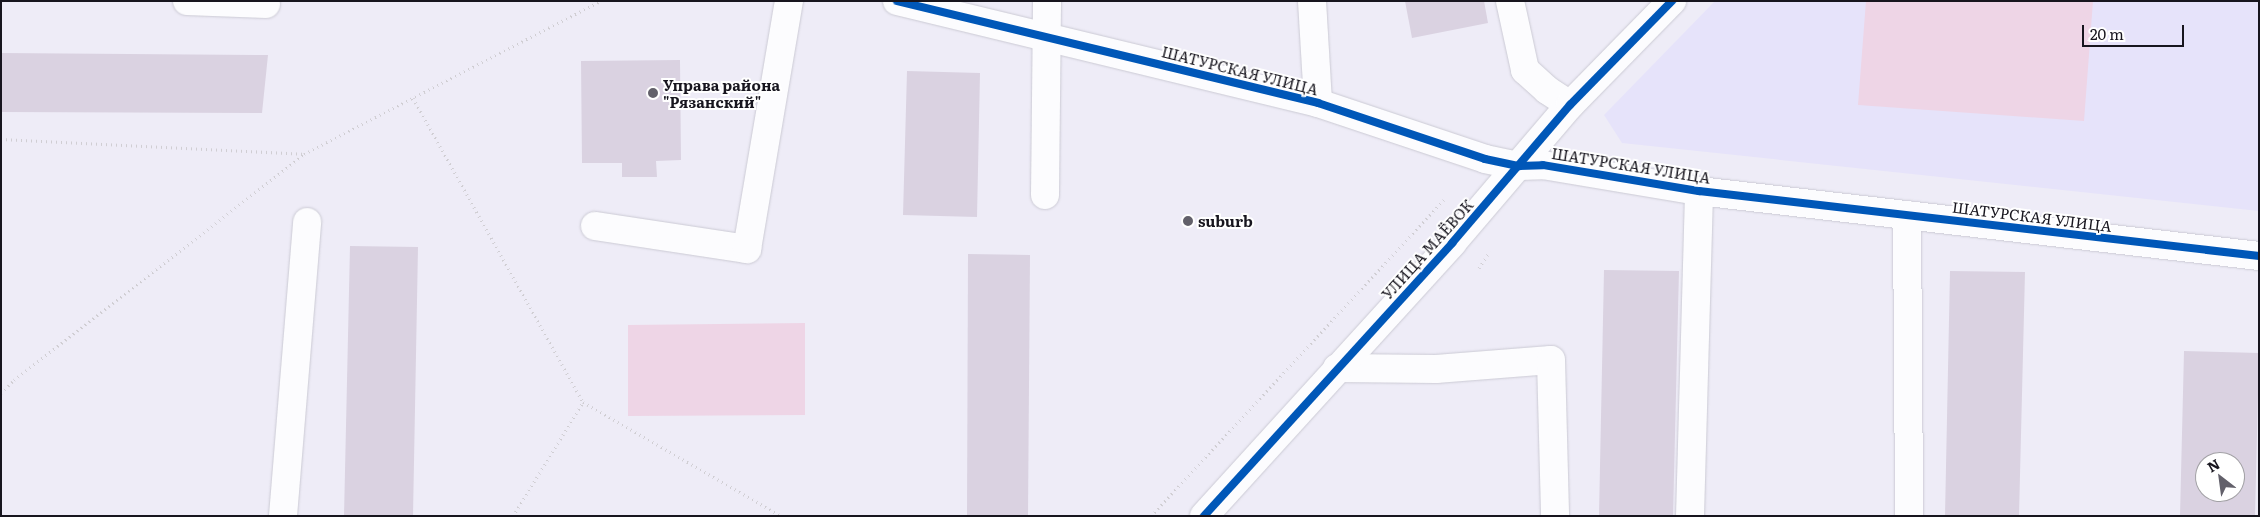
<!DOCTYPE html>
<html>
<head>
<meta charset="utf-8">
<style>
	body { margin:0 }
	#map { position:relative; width:2260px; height:517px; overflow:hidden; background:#eeecf7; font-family:Literata,serif }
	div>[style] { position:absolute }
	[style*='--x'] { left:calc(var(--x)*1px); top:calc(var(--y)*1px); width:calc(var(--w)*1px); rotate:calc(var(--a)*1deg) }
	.built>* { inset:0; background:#e6e3fa }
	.green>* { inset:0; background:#eed5e6 }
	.building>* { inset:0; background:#dad2e1 }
	.path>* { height:3px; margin-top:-1.5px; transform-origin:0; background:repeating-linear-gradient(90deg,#d0ced3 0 1px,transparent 0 5px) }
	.roads { filter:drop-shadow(0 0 1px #cbcad4) drop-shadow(0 0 1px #cbcad4) }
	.minor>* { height:28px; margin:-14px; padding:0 14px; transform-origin:14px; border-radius:14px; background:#fcfcfe }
	.cycleway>* { height:8px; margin:-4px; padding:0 4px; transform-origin:4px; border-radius:4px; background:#0057b8 }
	.dots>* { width:14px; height:14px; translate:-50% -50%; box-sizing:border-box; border:2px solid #fff; border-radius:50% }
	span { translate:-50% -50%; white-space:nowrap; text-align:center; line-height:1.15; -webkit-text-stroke:4px #fff; paint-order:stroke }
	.street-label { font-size:15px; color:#17151e }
	.poi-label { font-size:15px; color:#17151e; font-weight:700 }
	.left { translate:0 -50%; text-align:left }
	.frame { position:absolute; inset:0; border:2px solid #17151e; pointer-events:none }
	.north { position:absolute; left:2195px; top:452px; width:50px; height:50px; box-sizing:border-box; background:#fff; border:1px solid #a2a1a5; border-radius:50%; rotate:330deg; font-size:14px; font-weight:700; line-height:20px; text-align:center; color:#17151e }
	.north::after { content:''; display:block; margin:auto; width:18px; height:22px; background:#62606a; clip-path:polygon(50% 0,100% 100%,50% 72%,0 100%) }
	.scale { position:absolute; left:2082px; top:25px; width:102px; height:22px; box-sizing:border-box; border:2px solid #17151e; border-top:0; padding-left:6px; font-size:15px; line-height:18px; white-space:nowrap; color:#17151e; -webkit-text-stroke:4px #fff; paint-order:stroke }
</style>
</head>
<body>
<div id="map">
	<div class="built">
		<i style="clip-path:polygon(1715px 1px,2259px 1px,2259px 211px,1622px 143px,1604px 115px)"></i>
	</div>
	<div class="green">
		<i style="clip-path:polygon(1866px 1px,2093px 1px,2084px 121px,1858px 105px)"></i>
		<i style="clip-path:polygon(805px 323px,805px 415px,628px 416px,628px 325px)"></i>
	</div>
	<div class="building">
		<i style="clip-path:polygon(1405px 1px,1484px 1px,1488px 23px,1412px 38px)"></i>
		<i style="clip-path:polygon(1px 53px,268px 55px,262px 113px,1px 112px)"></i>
		<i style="clip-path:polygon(680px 60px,681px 160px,656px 161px,657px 177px,622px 177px,622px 163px,582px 163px,581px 61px)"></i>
		<i style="clip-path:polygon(907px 71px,980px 73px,977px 217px,903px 215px)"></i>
		<i style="clip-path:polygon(350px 246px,418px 247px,413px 516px,344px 516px)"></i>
		<i style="clip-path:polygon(968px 254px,1030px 255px,1028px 516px,967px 516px)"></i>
		<i style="clip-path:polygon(1604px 270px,1679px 271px,1673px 516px,1599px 516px)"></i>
		<i style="clip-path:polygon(1950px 271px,2025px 272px,2019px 516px,1945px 516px)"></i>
		<i style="clip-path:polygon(evenodd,2184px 351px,2259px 353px,2255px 516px,2180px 516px,2184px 351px,2205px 462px,2235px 462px,2235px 492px,2205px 492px,2205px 462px)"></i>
	</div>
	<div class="path">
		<i style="--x:413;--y:98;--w:348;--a:60.8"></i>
		<i style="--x:583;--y:402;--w:228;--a:29.9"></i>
		<i style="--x:1;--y:139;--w:302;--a:2.8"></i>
		<i style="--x:1479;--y:268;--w:20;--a:-57"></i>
		<i style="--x:1;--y:393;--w:18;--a:-45"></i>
		<i style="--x:14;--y:380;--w:368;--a:-37.9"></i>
		<i style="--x:304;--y:154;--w:334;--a:-27.3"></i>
		<i style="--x:513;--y:516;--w:134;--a:-58.4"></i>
		<i style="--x:1151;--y:516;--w:431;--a:-47.2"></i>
	</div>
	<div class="roads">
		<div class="minor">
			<i style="--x:187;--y:1;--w:79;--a:2.2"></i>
			<i style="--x:897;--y:1;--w:433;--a:13.6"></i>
			<i style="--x:1318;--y:103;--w:176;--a:18.5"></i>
			<i style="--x:1485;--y:159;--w:35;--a:12"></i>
			<i style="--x:1519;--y:166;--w:24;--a:-2"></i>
			<i style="--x:1543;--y:165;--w:158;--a:9.5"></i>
			<i style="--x:1699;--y:191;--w:564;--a:6.62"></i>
			<i style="--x:1312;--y:1;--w:102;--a:86.6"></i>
			<i style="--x:1510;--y:1;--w:71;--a:77.7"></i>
			<i style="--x:1525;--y:70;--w:30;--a:42"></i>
			<i style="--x:1547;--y:90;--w:27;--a:33"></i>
			<i style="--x:1045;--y:195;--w:194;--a:-89.4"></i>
			<i style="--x:1907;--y:215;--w:301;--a:89.6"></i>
			<i style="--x:595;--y:226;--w:154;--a:8.6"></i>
			<i style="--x:747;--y:249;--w:252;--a:-80.4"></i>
			<i style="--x:1337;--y:368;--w:99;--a:0.6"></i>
			<i style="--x:1436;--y:369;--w:115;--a:-4.5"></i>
			<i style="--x:1551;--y:360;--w:156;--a:88.5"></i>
			<i style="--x:283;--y:516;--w:295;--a:-85.3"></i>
			<i style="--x:1204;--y:516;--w:369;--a:-47.7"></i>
			<i style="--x:1452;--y:243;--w:182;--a:-49.5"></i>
			<i style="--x:1570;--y:105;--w:146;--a:-45.6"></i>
			<i style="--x:1690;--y:516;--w:325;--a:-88.4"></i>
		</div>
	</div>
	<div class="cycleway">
		<i style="--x:897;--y:1;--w:433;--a:13.6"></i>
		<i style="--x:1318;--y:103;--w:176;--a:18.5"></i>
		<i style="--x:1485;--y:159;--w:35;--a:12"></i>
		<i style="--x:1519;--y:166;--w:24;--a:-2"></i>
		<i style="--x:1543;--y:165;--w:158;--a:9.5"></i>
		<i style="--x:1699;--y:191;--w:564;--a:6.62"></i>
		<i style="--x:1204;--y:516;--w:369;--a:-47.7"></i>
		<i style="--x:1452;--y:243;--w:182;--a:-49.5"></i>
		<i style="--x:1570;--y:105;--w:146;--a:-45.6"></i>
	</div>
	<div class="dots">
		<i style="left:653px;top:93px;background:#62606a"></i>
		<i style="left:1188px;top:221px;background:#62606a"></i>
	</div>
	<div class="street-label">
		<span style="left:1240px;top:70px;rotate:14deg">ШАТУРСКАЯ УЛИЦА</span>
		<span style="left:1631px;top:165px;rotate:9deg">ШАТУРСКАЯ УЛИЦА</span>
		<span style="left:2032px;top:216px;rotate:7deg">ШАТУРСКАЯ УЛИЦА</span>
		<span style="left:1427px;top:249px;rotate:-48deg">УЛИЦА МАЁВОК</span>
	</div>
	<div class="poi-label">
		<span class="left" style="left:663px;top:93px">Управа района<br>"Рязанский"</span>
		<span class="left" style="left:1198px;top:221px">suburb</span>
	</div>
	<div class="frame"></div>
	<div class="north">N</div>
	<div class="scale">20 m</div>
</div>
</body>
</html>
